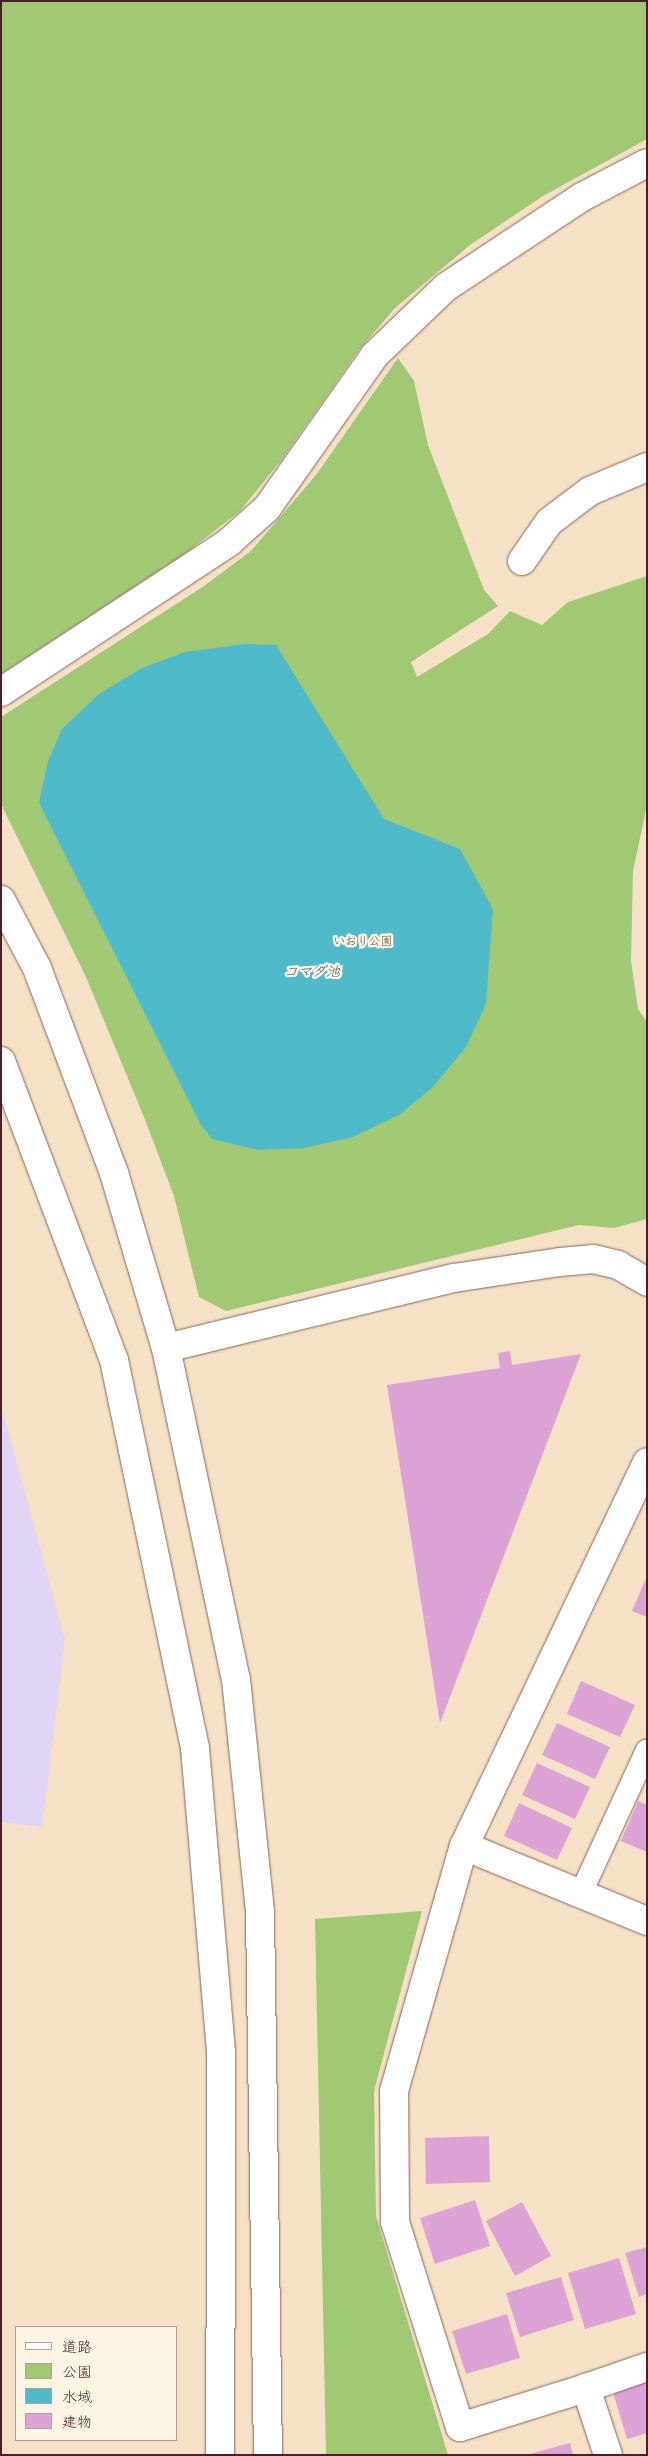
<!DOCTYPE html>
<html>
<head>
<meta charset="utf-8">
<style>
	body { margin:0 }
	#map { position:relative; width:648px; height:2456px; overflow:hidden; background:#f5e1c5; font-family:Delius,"Klee One",sans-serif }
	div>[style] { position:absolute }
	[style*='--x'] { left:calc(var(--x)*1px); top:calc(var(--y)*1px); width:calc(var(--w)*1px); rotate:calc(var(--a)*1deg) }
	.built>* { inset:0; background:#e0d4f4 }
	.green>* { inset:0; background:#a1c873 }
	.water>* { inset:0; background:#4fbbca }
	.building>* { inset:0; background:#dca3d5 }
	.roads { filter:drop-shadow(0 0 1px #866361) drop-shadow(0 0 1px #866361) }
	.service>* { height:22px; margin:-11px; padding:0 11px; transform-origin:11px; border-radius:11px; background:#fff }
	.minor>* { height:28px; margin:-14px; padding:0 14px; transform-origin:14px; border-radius:14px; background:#fff }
	.tertiary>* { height:28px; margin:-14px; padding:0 14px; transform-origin:14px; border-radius:14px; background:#fff }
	span { translate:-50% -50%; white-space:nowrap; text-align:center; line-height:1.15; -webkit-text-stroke:5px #fcf5e5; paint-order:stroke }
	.park-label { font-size:12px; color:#645241 }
	.water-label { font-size:14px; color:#4c5663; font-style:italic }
	.frame { position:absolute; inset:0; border:2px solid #4a1f2b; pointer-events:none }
	.legend { position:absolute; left:15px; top:2326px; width:162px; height:115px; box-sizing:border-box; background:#fcf5e5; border:1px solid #b59f9b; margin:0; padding:6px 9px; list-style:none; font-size:15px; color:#4a1f2b }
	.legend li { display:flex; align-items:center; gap:10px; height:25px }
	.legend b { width:25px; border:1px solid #b59f9b }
</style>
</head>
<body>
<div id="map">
	<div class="built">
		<i style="clip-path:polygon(1px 1404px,65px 1640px,42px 1827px,1px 1822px)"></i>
	</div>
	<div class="green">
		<i style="clip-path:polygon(1px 1px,647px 1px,647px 139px,543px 196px,470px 245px,395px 308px,359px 350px,283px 458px,240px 511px,186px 553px,1px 674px)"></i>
		<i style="clip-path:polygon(398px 358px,414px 381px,428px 445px,484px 590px,498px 606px,411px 662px,417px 677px,488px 634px,510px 611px,542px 625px,568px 602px,647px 576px,647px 805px,633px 871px,631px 961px,638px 1009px,647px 1022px,647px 1219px,614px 1228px,579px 1225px,226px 1311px,199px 1297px,174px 1196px,144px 1117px,86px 977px,1px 804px,1px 717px,204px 586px,251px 551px,316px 475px)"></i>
		<i style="clip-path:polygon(422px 1911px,374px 2091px,376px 2216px,448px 2455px,326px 2455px,315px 1919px)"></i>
	</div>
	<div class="water">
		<i style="clip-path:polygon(245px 644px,276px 645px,384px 819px,460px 849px,493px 909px,486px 1004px,466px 1047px,432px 1088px,399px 1115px,353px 1137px,304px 1148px,259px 1150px,212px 1139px,201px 1125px,39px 803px,48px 761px,62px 729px,99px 694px,142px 668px,185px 652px)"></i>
	</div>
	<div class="building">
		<i style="clip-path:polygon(510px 1351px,512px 1365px,581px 1354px,440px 1723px,387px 1385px,500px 1368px,498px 1353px)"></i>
		<i style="clip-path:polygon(647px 1576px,647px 1617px,632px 1611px)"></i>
		<i style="clip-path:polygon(581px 1681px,635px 1705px,620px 1737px,567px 1714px)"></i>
		<i style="clip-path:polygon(557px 1723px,610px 1747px,595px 1779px,542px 1755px)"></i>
		<i style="clip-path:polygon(537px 1763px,590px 1787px,575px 1819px,522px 1795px)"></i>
		<i style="clip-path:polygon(638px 1801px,647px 1805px,647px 1852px,621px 1841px)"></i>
		<i style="clip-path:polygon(519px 1803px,572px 1828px,557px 1860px,504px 1836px)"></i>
		<i style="clip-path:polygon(489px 2136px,490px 2182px,426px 2184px,425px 2138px)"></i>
		<i style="clip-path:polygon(475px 2200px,490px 2246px,435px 2264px,420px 2218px)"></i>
		<i style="clip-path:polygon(522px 2202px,551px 2256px,515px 2276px,486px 2221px)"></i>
		<i style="clip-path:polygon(647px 2247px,647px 2294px,639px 2297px,625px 2253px)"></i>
		<i style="clip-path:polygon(619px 2258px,636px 2314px,585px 2329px,568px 2273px)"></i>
		<i style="clip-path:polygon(561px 2277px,574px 2320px,520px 2337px,506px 2293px)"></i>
		<i style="clip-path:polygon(507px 2314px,520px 2358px,466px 2374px,452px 2331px)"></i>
		<i style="clip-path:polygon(647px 2379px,647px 2433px,627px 2439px,612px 2389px)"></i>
		<i style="clip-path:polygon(570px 2443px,573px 2455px,530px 2455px,530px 2454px)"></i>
	</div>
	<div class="roads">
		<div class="service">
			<i style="--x:581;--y:1893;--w:157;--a:-65.2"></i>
		</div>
		<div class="minor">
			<i style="--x:522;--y:561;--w:47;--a:-55.3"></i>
			<i style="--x:549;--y:522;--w:51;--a:-37.1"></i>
			<i style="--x:590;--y:491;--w:62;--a:-22.8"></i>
			<i style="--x:1;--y:692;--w:273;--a:-33.3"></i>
			<i style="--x:229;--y:542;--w:51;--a:-41.8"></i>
			<i style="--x:267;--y:508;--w:187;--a:-54.8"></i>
			<i style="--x:375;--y:355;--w:98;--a:-43.8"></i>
			<i style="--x:446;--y:287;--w:163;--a:-33.5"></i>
			<i style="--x:582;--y:197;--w:73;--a:-27.6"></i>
			<i style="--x:166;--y:1348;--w:296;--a:-13.7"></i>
			<i style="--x:454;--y:1278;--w:107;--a:-8.6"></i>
			<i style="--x:560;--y:1262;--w:33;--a:-5"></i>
			<i style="--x:593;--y:1259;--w:26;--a:13"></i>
			<i style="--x:618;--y:1265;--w:34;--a:30"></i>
			<i style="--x:464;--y:1846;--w:198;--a:22.3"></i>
			<i style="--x:586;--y:2388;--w:65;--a:-19"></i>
			<i style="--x:608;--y:2455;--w:71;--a:-108.2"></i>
			<i style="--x:586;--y:2388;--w:132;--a:162.8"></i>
			<i style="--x:460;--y:2427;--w:215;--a:-107.6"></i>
			<i style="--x:395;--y:2222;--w:131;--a:-90.4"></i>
			<i style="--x:394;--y:2091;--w:255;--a:-74.1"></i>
			<i style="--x:464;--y:1846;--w:425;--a:-64.5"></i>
		</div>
		<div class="tertiary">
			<i style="--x:1;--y:900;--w:77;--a:62.1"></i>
			<i style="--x:37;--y:968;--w:219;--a:69.4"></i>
			<i style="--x:114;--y:1173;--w:183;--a:73.5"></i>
			<i style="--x:166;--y:1348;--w:338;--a:78.1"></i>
			<i style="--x:236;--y:1679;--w:234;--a:84.1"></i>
			<i style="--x:260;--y:1912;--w:543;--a:89.16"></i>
			<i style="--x:1;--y:1061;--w:320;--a:69.3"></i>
			<i style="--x:114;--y:1360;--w:396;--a:78.2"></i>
			<i style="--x:195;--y:1748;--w:305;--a:85.1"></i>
			<i style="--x:221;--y:2052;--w:403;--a:90.1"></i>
		</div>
	</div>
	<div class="park-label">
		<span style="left:363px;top:941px">いおり公園</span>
	</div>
	<div class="water-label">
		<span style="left:312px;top:971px">コマダ池</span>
	</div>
	<div class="frame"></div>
	<ul class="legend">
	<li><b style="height:6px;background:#fff"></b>道路</li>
	<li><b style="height:14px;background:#a1c873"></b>公園</li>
	<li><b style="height:14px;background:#4fbbca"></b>水域</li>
	<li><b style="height:14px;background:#dca3d5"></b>建物</li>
	</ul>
</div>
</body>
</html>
